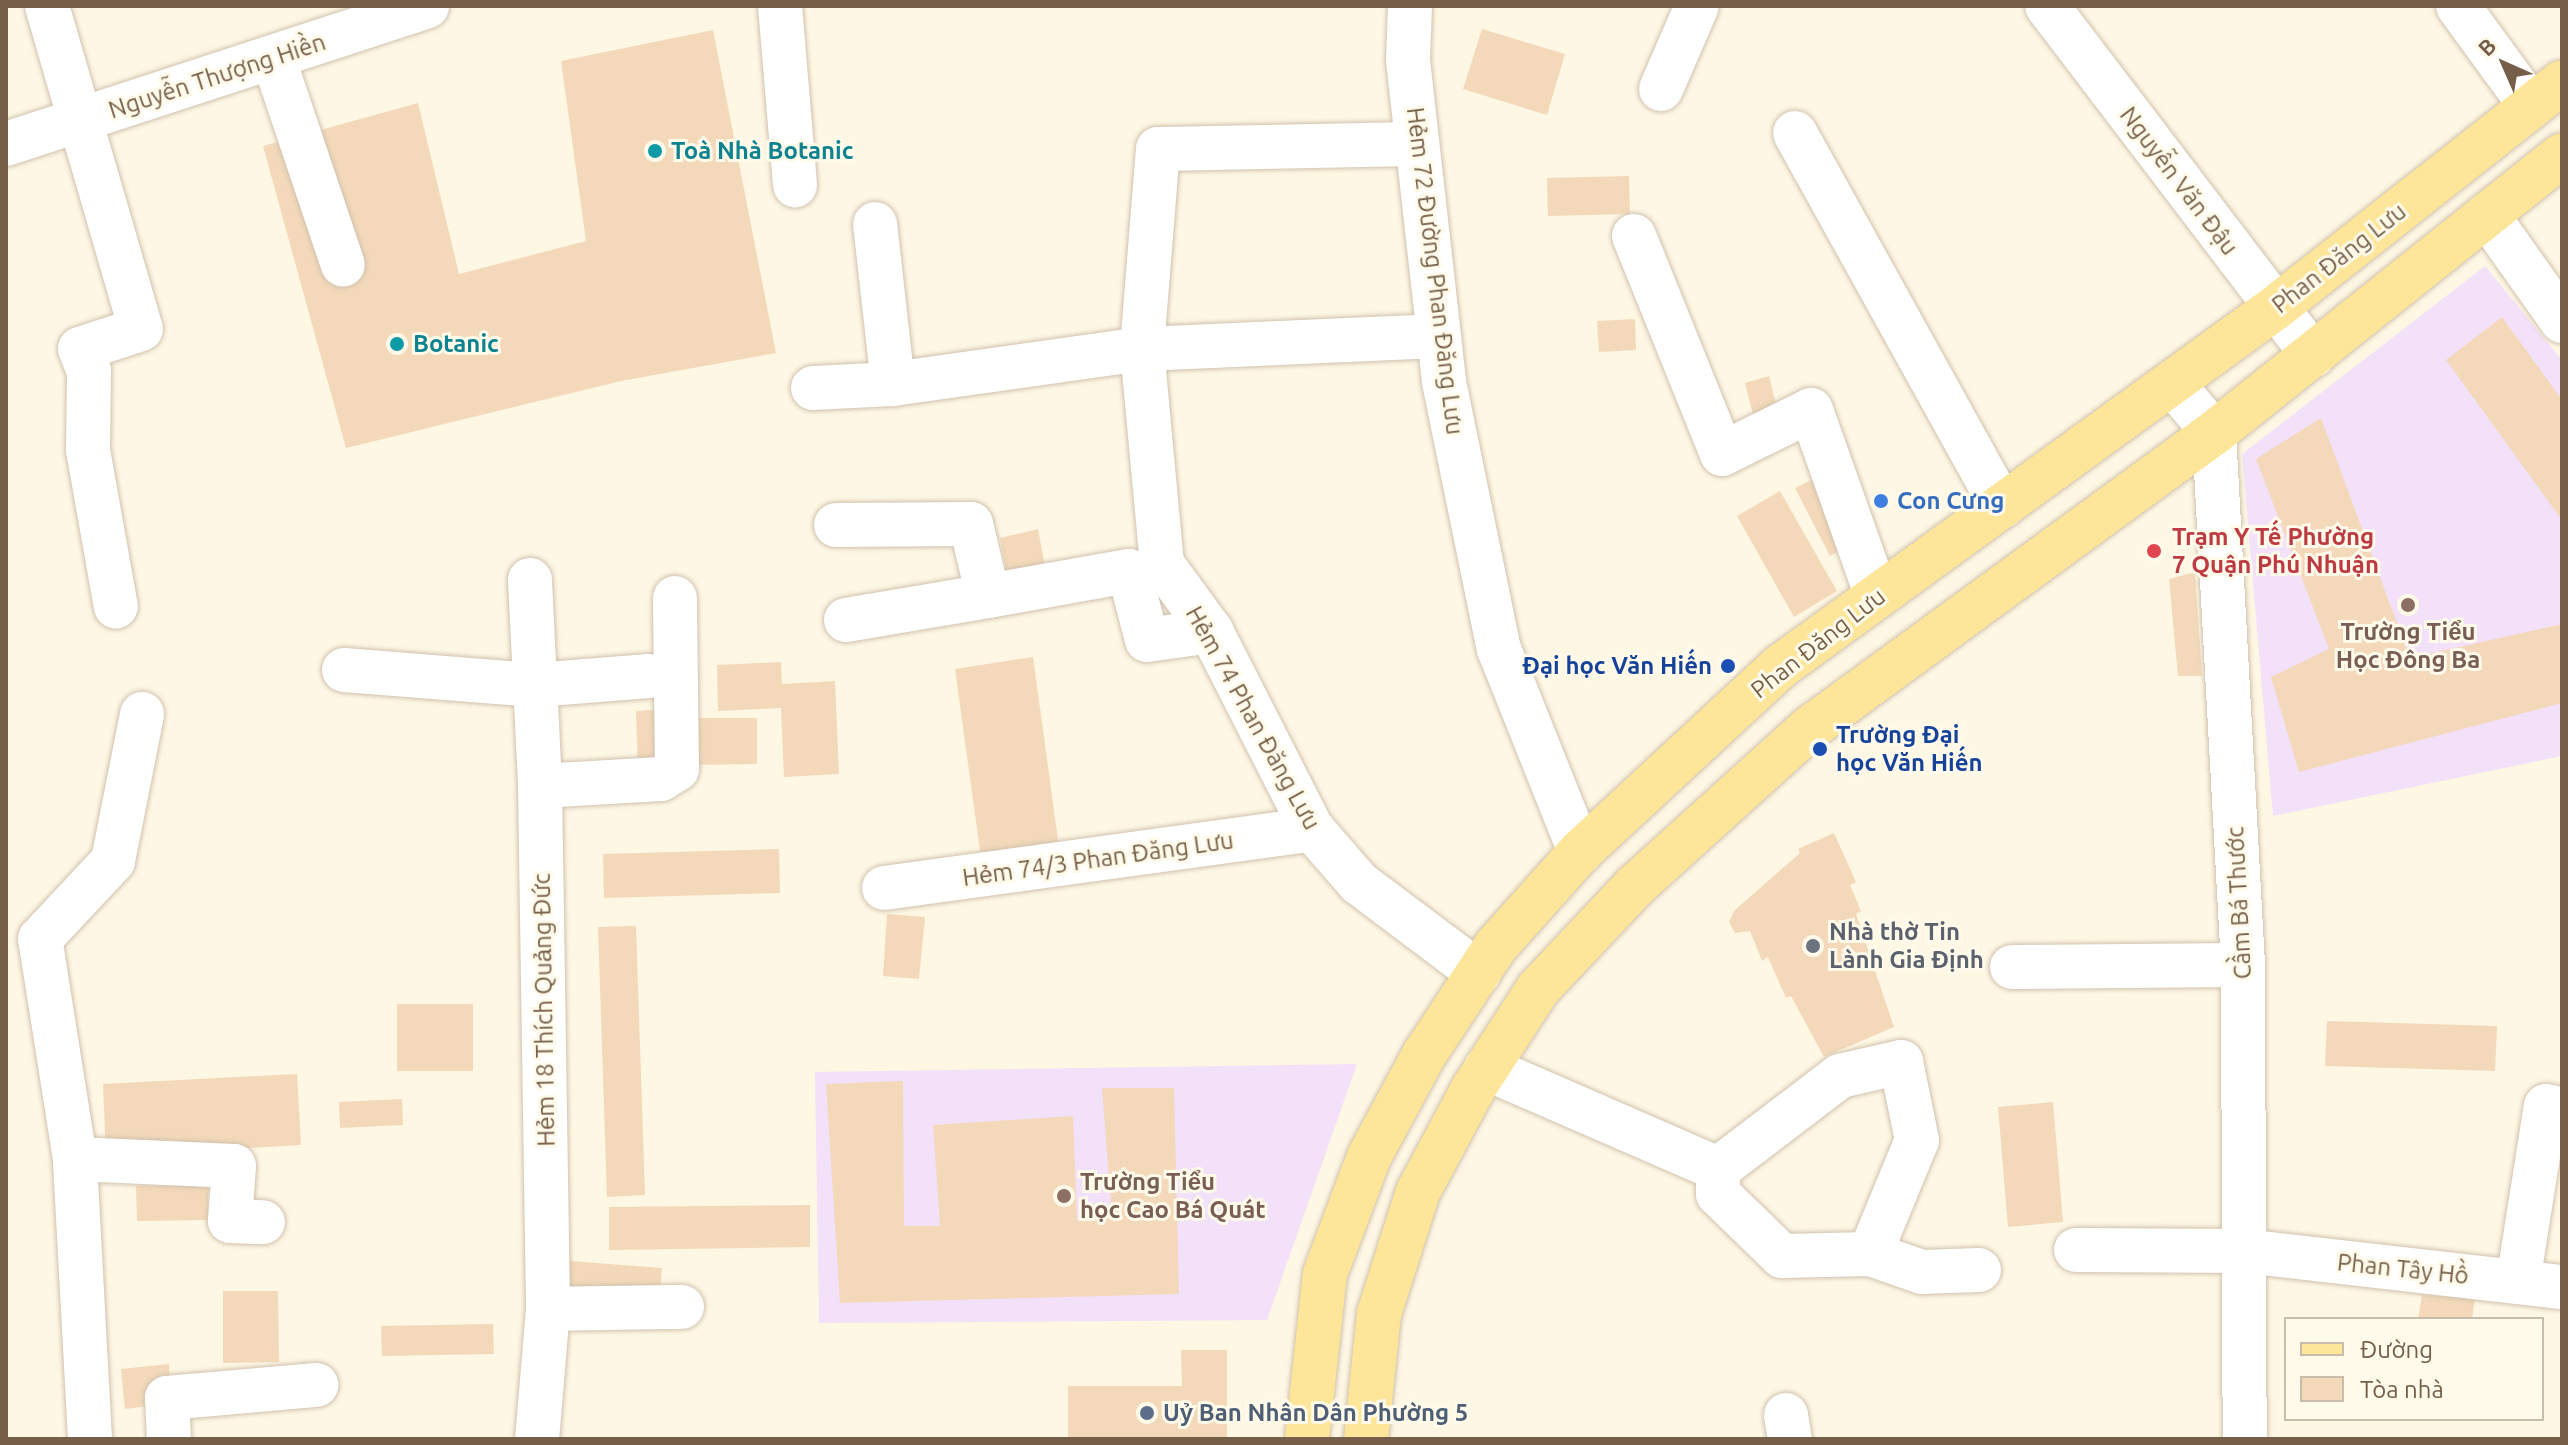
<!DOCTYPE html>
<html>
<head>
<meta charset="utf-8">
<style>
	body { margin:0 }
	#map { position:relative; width:2568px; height:1445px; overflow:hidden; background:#fdf7e4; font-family:Ubuntu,sans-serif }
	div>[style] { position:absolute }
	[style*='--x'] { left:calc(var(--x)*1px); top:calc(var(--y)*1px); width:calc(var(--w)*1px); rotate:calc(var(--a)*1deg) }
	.education>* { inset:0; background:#f3e0f9 }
	.building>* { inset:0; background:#f3d9ba }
	.roads { filter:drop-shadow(0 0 2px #d1c2ad) drop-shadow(0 0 2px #d1c2ad) }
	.minor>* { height:44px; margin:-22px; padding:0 22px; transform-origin:22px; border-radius:22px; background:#fff }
	.major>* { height:44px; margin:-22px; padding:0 22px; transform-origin:22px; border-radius:22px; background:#fde69a }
	.dots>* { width:22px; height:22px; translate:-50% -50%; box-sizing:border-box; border:4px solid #fffaea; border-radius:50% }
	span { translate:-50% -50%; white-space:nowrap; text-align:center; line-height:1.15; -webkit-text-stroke:6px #fffaea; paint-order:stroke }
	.street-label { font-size:24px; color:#765f49 }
	.culture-label { font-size:24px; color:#0d838f; font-weight:700 }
	.left { translate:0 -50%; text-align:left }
	.shop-label { font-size:24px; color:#366cbe; font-weight:700 }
	.health-label { font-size:24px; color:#be3a42; font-weight:700 }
	.education-label { font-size:24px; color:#785e54; font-weight:700 }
	.transit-label { font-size:24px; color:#164399; font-weight:700 }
	.right { translate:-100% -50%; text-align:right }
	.worship-label { font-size:24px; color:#5b616d; font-weight:700 }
	.service-label { font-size:24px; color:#4e5e75; font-weight:700 }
	.frame { position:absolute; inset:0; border:8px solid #765f49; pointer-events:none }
	.legend { position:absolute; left:2284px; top:1317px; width:260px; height:104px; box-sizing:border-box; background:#fffaea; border:2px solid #c8bcaa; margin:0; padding:10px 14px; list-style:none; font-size:24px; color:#765f49 }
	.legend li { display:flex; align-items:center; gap:16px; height:40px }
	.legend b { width:40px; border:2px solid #c8bcaa }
	.north { position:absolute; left:2464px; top:24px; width:80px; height:80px; -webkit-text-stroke:6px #fffaea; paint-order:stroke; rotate:315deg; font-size:22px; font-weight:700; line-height:32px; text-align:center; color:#765f49 }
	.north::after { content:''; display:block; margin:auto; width:28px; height:36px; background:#765f49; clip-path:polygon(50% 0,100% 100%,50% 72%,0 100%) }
</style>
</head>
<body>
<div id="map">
	<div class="education">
		<i style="clip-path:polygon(2485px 266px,2562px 360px,2562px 756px,2273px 816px,2242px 454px)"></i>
		<i style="clip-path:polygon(1357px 1064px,1267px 1320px,819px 1323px,815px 1072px)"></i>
	</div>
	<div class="building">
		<i style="clip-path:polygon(1482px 29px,1565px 54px,1547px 115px,1463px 89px)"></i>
		<i style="clip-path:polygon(713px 30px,776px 353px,621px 381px,346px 448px,263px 146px,418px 103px,459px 274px,586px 241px,561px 61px)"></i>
		<i style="clip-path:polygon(1629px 176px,1630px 214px,1548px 216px,1547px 178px)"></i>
		<i style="clip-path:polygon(2502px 317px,2562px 400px,2562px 520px,2446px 360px)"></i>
		<i style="clip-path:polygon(1635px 319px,1636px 350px,1599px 352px,1597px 321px)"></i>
		<i style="clip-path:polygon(1769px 376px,1783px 433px,1759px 438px,1745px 383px)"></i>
		<i style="clip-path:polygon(2321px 418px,2410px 658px,2562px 624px,2562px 703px,2299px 772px,2271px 677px,2329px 649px,2256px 459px)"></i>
		<i style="clip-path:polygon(1821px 475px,1856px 542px,1830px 556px,1795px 488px)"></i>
		<i style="clip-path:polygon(1780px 491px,1837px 591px,1794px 617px,1737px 516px)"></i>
		<i style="clip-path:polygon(1038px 529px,1045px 566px,1007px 574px,1000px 538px)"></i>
		<i style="clip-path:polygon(2195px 572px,2202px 676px,2178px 676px,2169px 579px)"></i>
		<i style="clip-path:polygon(1033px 657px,1059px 847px,981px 858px,955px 669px)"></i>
		<i style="clip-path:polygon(781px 662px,782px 684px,835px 681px,839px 774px,784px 777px,781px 708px,718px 711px,717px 665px)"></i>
		<i style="clip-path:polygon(666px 709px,668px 771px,638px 772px,636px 711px)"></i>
		<i style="clip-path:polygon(689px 718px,757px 718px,757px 764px,689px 765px)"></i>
		<i style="clip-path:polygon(1834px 833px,1856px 882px,1850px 885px,1861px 911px,1856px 914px,1894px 1027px,1824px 1057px,1791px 996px,1786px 998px,1768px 957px,1762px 961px,1750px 931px,1735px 933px,1729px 922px,1734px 911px,1800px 853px,1798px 849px)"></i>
		<i style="clip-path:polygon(779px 849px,780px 893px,604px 898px,603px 854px)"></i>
		<i style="clip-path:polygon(887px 914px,925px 917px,919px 979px,883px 976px)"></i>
		<i style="clip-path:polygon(636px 926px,645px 1195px,607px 1197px,598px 927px)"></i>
		<i style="clip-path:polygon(397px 1004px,473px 1004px,473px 1071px,397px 1071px)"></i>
		<i style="clip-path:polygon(2327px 1021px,2497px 1026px,2495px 1071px,2325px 1066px)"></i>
		<i style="clip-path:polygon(297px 1074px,301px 1145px,106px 1156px,103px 1084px)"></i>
		<i style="clip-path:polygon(903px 1081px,904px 1226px,940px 1226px,933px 1125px,1073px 1116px,1077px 1220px,1112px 1217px,1102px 1088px,1174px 1088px,1179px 1294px,840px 1303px,826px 1084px)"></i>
		<i style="clip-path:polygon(402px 1099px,403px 1125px,340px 1128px,339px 1102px)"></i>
		<i style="clip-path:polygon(2053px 1102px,2063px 1222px,2008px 1227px,1998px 1107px)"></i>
		<i style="clip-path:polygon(208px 1185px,208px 1220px,137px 1221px,136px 1186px)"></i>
		<i style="clip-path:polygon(810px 1205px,810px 1247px,609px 1250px,609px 1207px)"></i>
		<i style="clip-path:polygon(570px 1261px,662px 1268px,659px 1306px,567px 1299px)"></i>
		<i style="clip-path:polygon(223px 1291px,278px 1291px,279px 1362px,223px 1363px)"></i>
		<i style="clip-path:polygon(2422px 1295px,2475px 1298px,2472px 1319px,2418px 1319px)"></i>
		<i style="clip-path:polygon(493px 1324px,494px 1354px,382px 1356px,381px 1326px)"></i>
		<i style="clip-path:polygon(1181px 1350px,1227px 1350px,1227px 1439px,1068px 1439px,1068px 1386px,1182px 1386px)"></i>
		<i style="clip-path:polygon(169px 1364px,172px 1403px,125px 1409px,121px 1369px)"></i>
	</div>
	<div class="roads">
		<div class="minor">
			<i style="--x:47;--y:6;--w:336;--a:73.8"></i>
			<i style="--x:141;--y:329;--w:64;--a:161.8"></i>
			<i style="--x:80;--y:349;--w:24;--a:68"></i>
			<i style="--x:89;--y:371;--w:79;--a:90.7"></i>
			<i style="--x:88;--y:450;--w:159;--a:79.9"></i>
			<i style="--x:780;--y:6;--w:180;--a:85.2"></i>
			<i style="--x:1410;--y:6;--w:54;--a:92.1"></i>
			<i style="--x:1408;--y:60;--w:324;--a:83.6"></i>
			<i style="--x:1444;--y:382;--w:273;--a:78.4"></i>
			<i style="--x:1499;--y:649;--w:219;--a:68.2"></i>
			<i style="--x:2047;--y:6;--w:439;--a:52.7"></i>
			<i style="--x:2458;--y:6;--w:124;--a:53.9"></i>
			<i style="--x:273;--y:57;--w:219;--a:71.4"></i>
			<i style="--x:1661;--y:89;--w:90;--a:-66.6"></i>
			<i style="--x:1795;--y:133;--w:427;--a:61"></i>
			<i style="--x:6;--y:144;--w:443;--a:-18.1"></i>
			<i style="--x:1417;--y:144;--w:259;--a:178.9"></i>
			<i style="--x:1158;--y:149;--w:201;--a:94.6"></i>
			<i style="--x:1142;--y:349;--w:216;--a:84.7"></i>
			<i style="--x:1162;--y:564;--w:83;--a:53.8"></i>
			<i style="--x:1211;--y:631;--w:222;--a:63"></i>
			<i style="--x:1312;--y:829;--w:72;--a:49"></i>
			<i style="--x:1359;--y:883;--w:150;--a:36.9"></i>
			<i style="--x:2487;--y:215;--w:130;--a:54.7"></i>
			<i style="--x:1634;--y:236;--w:235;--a:68"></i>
			<i style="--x:1722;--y:454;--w:99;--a:-26.3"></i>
			<i style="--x:1811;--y:410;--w:197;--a:70.5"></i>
			<i style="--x:2172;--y:383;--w:65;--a:50"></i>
			<i style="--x:2214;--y:433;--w:533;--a:86.88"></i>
			<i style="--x:2243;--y:965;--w:474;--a:89.8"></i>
			<i style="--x:893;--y:384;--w:251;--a:-8"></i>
			<i style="--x:1142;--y:349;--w:297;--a:-2.5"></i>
			<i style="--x:813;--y:388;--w:80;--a:-2.9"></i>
			<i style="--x:893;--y:384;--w:161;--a:-96.4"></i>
			<i style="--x:836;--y:525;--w:135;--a:-0.4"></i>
			<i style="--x:971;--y:524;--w:74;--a:76.7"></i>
			<i style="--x:988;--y:596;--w:143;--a:-10.1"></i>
			<i style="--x:1129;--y:571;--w:71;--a:75.4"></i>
			<i style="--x:1147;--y:640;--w:65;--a:-8"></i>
			<i style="--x:530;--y:580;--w:206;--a:87.2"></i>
			<i style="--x:540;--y:786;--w:523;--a:89.12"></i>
			<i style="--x:548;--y:1309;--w:130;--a:94.8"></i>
			<i style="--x:846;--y:620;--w:144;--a:-9.6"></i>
			<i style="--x:344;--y:670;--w:192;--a:4.5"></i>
			<i style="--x:535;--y:685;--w:114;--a:-4.5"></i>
			<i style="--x:540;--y:786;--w:121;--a:-3.3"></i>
			<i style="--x:661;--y:779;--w:19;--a:-32"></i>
			<i style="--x:677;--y:769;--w:171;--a:-90.7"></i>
			<i style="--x:884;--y:888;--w:432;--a:-7.8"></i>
			<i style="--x:2012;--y:967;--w:231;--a:-0.5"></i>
			<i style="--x:1486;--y:1068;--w:253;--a:23.5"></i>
			<i style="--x:1718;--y:1169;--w:25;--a:90"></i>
			<i style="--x:1718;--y:1194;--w:89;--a:44.1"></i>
			<i style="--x:1782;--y:1256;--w:88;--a:-1.3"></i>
			<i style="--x:1870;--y:1254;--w:55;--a:19.1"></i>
			<i style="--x:1922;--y:1272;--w:57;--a:-2"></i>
			<i style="--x:75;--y:1159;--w:159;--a:2.5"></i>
			<i style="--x:234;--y:1166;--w:55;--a:94.2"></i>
			<i style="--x:230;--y:1221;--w:33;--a:2"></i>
			<i style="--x:1718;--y:1169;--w:153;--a:-37.3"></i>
			<i style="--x:1840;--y:1076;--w:63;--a:-12.9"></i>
			<i style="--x:1901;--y:1062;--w:80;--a:78.4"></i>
			<i style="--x:1917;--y:1140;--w:123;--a:112.4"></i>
			<i style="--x:2076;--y:1250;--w:168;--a:0.3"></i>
			<i style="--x:2244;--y:1251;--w:320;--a:6.5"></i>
			<i style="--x:2518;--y:1282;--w:178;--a:-81"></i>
			<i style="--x:2546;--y:1106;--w:16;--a:11"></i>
			<i style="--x:548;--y:1309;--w:134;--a:-0.9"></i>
			<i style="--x:1786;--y:1415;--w:24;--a:81"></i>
			<i style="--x:90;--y:1439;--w:280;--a:-93.1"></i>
			<i style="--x:75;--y:1159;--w:223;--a:-99"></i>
			<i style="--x:40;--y:939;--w:107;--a:-46.9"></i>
			<i style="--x:113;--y:861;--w:150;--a:-78.8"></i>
			<i style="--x:169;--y:1439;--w:41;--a:-92.8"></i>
			<i style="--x:167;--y:1398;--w:150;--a:-5"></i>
		</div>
		<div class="major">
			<i style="--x:1307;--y:1439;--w:166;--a:-83.8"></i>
			<i style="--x:1325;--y:1274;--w:125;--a:-69.4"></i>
			<i style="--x:1369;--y:1157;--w:116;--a:-61.7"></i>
			<i style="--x:1424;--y:1055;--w:131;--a:-56.6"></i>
			<i style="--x:1496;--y:946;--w:126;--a:-48.2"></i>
			<i style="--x:1580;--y:852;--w:274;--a:-42.8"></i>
			<i style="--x:1781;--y:666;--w:610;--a:-35.93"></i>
			<i style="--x:2275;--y:308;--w:365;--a:-38.2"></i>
			<i style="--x:1366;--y:1439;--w:126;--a:-84.1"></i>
			<i style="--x:1379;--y:1314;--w:128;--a:-72.3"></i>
			<i style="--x:1418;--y:1192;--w:117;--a:-61.9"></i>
			<i style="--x:1473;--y:1089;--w:119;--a:-57"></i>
			<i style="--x:1538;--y:989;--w:141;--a:-46.7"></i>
			<i style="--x:1635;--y:886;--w:236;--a:-42.1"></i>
			<i style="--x:1810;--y:728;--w:500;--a:-36.14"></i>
			<i style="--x:2214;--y:433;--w:445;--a:-38.6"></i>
		</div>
	</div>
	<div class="dots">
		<i style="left:655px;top:151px;background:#0f9aa8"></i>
		<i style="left:397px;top:344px;background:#0f9aa8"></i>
		<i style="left:1881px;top:501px;background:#3f7fe0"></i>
		<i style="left:2154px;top:551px;background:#e0444e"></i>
		<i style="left:2408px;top:605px;background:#8d6e63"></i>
		<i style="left:1728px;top:666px;background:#1a4fb4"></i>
		<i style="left:1820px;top:749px;background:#1a4fb4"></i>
		<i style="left:1813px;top:946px;background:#6b7280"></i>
		<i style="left:1064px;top:1196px;background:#8d6e63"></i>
		<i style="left:1147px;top:1413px;background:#5c6f8a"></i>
	</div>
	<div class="street-label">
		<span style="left:217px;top:76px;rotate:-18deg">Nguyễn Thượng Hiền</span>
		<span style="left:2179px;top:181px;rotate:53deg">Nguyễn Văn Đậu</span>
		<span style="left:2339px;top:258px;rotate:-38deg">Phan Đăng Lưu</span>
		<span style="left:1435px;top:271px;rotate:83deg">Hẻm 72 Đường Phan Đăng Lưu</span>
		<span style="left:1818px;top:643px;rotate:-38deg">Phan Đăng Lưu</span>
		<span style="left:1253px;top:718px;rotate:61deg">Hẻm 74 Phan Đăng Lưu</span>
		<span style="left:1098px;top:859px;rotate:-8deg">Hẻm 74/3 Phan Đăng Lưu</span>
		<span style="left:2239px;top:903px;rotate:-93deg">Cầm Bá Thước</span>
		<span style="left:544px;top:1010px;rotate:-91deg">Hẻm 18 Thích Quảng Đức</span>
		<span style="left:2403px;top:1269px;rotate:6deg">Phan Tây Hồ</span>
	</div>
	<div class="culture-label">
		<span class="left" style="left:671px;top:151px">Toà Nhà Botanic</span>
		<span class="left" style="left:413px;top:344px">Botanic</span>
	</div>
	<div class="shop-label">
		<span class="left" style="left:1897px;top:501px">Con Cưng</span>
	</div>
	<div class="health-label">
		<span class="left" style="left:2172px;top:551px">Trạm Y Tế Phường<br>7 Quận Phú Nhuận</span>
	</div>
	<div class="education-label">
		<span style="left:2408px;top:646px">Trường Tiểu<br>Học Đông Ba</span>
		<span class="left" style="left:1080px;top:1196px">Trường Tiểu<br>học Cao Bá Quát</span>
	</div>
	<div class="transit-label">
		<span class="right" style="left:1712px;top:666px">Đại học Văn Hiến</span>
		<span class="left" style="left:1836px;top:749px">Trường Đại<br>học Văn Hiến</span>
	</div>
	<div class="worship-label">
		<span class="left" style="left:1829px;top:946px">Nhà thờ Tin<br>Lành Gia Định</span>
	</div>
	<div class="service-label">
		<span class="left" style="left:1163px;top:1413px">Uỷ Ban Nhân Dân Phường 5</span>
	</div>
	<div class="frame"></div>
	<ul class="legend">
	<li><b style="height:10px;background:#fde69a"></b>Đường</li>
	<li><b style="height:22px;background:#f3d9ba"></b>Tòa nhà</li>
	</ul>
	<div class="north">B</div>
</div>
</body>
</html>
